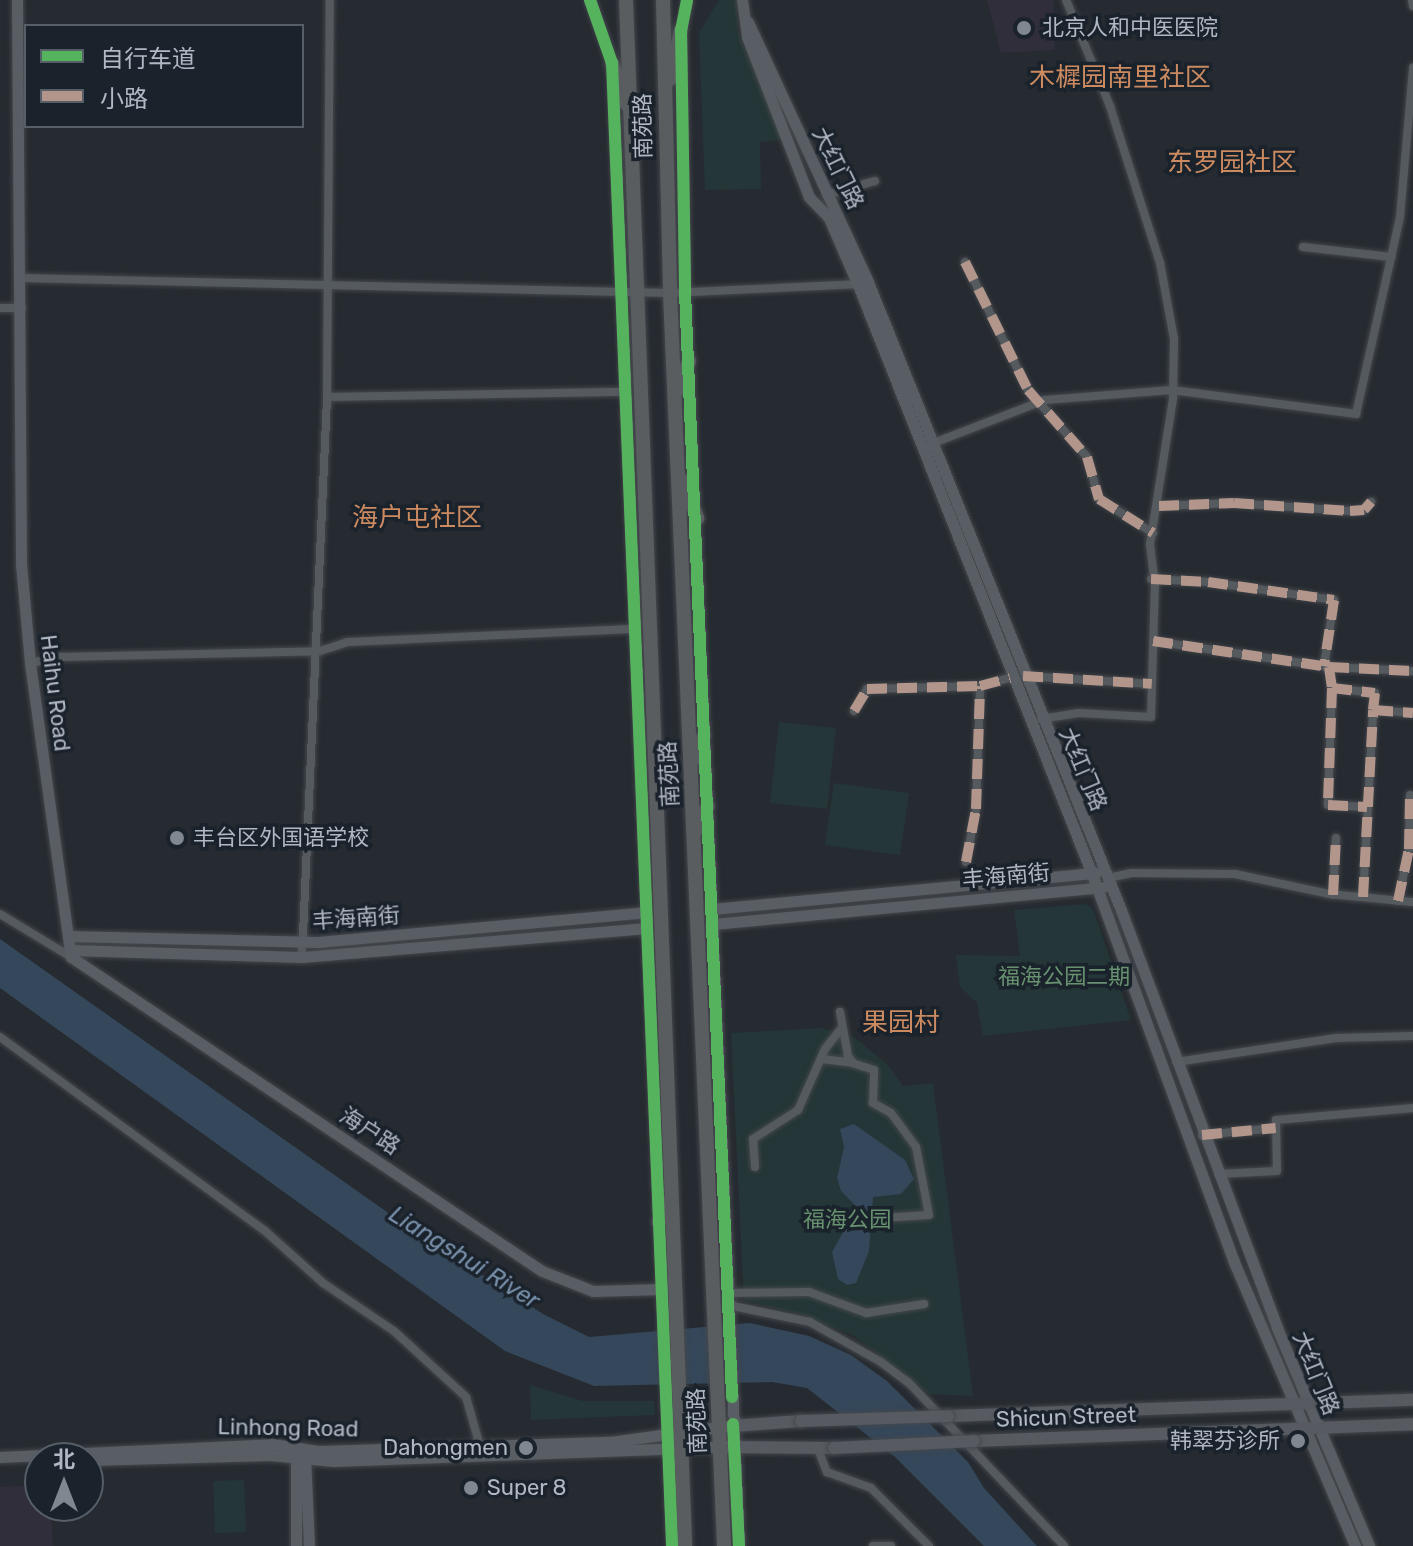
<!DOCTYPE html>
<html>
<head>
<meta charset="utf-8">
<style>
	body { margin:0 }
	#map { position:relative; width:1413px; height:1546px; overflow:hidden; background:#262b31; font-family:Rubik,"Noto Sans SC",sans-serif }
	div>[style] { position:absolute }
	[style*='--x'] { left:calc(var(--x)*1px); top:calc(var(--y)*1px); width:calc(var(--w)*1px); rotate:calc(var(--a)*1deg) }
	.medical>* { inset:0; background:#2f2e3a }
	.green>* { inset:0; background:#243637 }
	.water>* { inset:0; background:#35475a }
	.roads { filter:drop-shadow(0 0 2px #44474c) drop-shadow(0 0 2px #44474c) }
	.street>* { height:8px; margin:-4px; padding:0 4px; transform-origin:4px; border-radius:4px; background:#555a5f }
	.secondary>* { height:11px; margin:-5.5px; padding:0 5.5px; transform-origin:5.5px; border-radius:5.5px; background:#595e64 }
	.primary>* { height:12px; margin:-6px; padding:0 6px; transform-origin:6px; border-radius:6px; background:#575b61 }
	.highway>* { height:14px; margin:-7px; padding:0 7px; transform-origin:7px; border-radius:7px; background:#5a5d60 }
	.bridges { filter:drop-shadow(0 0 2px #43484e) drop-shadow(0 0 2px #43484e) }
	.primary-bridge>* { height:12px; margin:-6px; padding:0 6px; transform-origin:6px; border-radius:6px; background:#575b61 }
	.quiet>* { height:10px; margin-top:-5px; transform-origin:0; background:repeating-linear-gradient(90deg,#b2968c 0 20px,transparent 0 30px) }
	.cycleway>* { height:12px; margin:-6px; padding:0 6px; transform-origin:6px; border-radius:6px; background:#56b35d }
	.dots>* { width:22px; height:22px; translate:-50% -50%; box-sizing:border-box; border:4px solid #1a222b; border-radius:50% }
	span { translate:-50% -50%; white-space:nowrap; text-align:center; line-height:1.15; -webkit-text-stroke:7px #1a222b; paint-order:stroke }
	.poi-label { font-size:22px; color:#afb8c3 }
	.left { translate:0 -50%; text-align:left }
	.right { translate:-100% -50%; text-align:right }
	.street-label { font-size:22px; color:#afb8c3 }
	.park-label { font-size:22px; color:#68926f }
	.water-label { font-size:24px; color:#7890aa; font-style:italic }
	.quarter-label { font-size:26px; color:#cc8a60 }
	.legend { position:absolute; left:24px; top:24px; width:280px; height:104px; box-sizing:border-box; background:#1a222b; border:2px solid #565e68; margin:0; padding:10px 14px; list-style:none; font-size:24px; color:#afb8c3 }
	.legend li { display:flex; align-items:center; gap:16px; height:40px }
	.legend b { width:40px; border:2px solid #565e68 }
	.north { position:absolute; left:24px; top:1442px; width:80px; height:80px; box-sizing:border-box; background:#1a222b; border:2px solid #565e68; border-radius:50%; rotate:0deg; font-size:22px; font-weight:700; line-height:32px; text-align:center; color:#afb8c3 }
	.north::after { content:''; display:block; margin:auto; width:28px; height:36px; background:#7f8790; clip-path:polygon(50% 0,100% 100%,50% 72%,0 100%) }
</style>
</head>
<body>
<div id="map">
	<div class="medical">
		<i style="clip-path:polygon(987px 0,1053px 0,1055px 50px,1001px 53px)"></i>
		<i style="clip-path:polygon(40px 1485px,40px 1506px,51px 1506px,53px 1546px,0 1546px,0 1487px)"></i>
	</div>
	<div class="green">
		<i style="clip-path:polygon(719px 0,737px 0,738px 33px,786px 139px,760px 142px,761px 189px,705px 190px,699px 33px)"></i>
		<i style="clip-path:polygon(779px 722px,836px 728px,827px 809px,770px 803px)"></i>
		<i style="clip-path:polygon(834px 783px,909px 793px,900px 855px,825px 845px)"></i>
		<i style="clip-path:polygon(1085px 904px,1093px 909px,1131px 1020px,983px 1036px,977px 1003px,960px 987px,956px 955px,1020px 956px,1014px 910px)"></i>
		<i style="clip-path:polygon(822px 1028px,855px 1038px,887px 1064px,903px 1086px,933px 1083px,973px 1396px,929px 1394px,854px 1336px,803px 1315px,744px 1300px,731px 1033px)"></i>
		<i style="clip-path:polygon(530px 1385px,583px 1401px,654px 1401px,655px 1415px,531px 1420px)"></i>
		<i style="clip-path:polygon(244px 1480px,246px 1532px,215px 1533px,213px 1481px)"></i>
	</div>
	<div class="water">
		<i style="clip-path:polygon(0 939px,421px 1236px,543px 1314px,589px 1337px,750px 1323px,809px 1336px,851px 1355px,887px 1381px,968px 1462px,984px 1488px,1037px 1546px,984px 1546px,895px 1457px,807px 1388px,772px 1382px,594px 1386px,505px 1351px,0 988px)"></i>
		<i style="clip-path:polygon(854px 1124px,905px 1160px,914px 1179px,901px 1194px,873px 1197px,869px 1251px,856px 1283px,847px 1285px,838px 1279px,832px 1252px,857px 1207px,841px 1191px,837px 1178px,844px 1147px,840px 1129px)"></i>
	</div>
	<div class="roads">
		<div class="street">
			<i style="--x:1412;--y:0;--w:6;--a:81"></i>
			<i style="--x:826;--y:195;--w:51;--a:-15.9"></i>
			<i style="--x:1303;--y:247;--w:89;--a:6.5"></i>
			<i style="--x:965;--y:262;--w:143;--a:63.8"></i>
			<i style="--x:1028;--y:390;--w:89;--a:48.6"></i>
			<i style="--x:1087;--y:457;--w:44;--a:74.1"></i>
			<i style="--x:1099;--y:499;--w:64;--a:32.2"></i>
			<i style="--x:22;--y:278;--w:648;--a:1.33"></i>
			<i style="--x:670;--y:293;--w:191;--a:-2.7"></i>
			<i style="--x:0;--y:308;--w:22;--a:0"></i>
			<i style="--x:327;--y:397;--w:300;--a:-1"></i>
			<i style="--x:931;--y:444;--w:122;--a:-21.1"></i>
			<i style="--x:1045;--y:400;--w:127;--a:-4.5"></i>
			<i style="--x:1172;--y:390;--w:186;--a:7.4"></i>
			<i style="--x:1356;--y:414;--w:202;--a:-77.4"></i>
			<i style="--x:1400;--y:217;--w:150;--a:-85"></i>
			<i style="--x:1159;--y:506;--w:75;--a:-2.3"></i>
			<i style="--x:1234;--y:503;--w:116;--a:3.9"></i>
			<i style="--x:1350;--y:511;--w:14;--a:-4"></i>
			<i style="--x:1364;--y:510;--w:11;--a:-49"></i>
			<i style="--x:1151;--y:579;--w:57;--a:3"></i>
			<i style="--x:1208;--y:582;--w:127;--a:8.1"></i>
			<i style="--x:1334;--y:600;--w:67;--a:98.6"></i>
			<i style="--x:1153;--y:641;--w:178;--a:8.4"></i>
			<i style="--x:1329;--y:667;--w:21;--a:82"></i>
			<i style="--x:1332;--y:688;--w:43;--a:6.6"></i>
			<i style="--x:1375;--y:693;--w:17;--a:97"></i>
			<i style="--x:30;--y:663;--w:33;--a:-11"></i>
			<i style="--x:62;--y:657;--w:258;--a:-1.3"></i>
			<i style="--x:320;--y:651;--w:28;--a:-18"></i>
			<i style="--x:347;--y:642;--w:286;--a:-2.6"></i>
			<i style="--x:1329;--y:667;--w:83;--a:2.8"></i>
			<i style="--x:1025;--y:676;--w:127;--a:3.6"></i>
			<i style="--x:1332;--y:688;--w:117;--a:92"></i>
			<i style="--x:1328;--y:805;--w:39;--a:3"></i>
			<i style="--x:854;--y:711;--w:26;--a:-59"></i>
			<i style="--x:867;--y:689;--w:113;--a:-1.5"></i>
			<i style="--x:1041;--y:719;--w:38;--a:-9"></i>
			<i style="--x:1079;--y:713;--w:72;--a:3.2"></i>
			<i style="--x:1151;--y:717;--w:131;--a:-88.3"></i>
			<i style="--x:1155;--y:586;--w:42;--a:-96.8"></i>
			<i style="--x:1150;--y:544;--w:148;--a:-81"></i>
			<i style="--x:1173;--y:398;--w:59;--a:-89"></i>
			<i style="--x:1174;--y:339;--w:77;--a:-100.4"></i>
			<i style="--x:1160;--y:263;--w:165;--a:-107.7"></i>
			<i style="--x:1110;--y:106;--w:115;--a:-112.5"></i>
			<i style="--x:966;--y:862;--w:54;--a:-79.3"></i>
			<i style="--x:976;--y:809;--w:123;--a:-88.1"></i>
			<i style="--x:980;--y:686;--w:31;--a:-15"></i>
			<i style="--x:1108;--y:878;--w:24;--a:-12"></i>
			<i style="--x:1131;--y:873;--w:104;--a:0.6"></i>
			<i style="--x:1235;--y:874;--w:96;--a:12"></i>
			<i style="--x:1329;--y:894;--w:84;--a:5.4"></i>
			<i style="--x:1333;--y:895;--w:57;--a:-87"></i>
			<i style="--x:1363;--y:897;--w:187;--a:-86.9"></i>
			<i style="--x:1373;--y:710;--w:40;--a:4.3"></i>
			<i style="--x:1398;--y:901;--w:53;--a:-78.1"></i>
			<i style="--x:1409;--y:849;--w:54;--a:-88.9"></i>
			<i style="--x:0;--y:914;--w:83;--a:31.2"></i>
			<i style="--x:302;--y:957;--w:561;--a:-87.44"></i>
			<i style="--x:327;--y:397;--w:397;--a:-89.6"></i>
			<i style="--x:0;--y:1037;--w:327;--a:36.2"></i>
			<i style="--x:264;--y:1230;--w:79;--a:41.9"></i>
			<i style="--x:323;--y:1283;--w:86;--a:34.1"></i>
			<i style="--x:394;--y:1331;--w:98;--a:42.5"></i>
			<i style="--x:466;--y:1397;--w:51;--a:74.1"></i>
			<i style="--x:822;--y:1059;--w:31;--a:7"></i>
			<i style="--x:1176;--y:1062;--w:162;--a:-8.5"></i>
			<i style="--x:1336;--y:1038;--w:77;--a:-1.5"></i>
			<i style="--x:1202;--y:1135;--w:74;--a:-5.4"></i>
			<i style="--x:755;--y:1167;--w:28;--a:-94"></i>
			<i style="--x:753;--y:1139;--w:54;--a:-32.8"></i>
			<i style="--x:798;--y:1110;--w:67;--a:-66.1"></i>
			<i style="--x:825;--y:1049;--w:24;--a:-52"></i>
			<i style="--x:1218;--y:1174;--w:59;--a:-2.9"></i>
			<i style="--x:1277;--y:1171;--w:51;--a:-91.1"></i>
			<i style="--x:1276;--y:1120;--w:138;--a:-5"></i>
			<i style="--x:817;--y:1222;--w:112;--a:-3.6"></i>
			<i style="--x:929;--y:1215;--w:69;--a:-100.8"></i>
			<i style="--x:916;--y:1147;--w:42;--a:-126.3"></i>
			<i style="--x:891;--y:1113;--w:21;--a:-151"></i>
			<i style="--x:873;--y:1103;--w:33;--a:-88"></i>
			<i style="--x:874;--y:1070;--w:22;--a:-162"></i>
			<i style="--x:853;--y:1063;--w:9;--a:-126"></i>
			<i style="--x:848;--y:1056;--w:45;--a:-100.3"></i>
			<i style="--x:727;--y:1293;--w:82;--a:-0.7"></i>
			<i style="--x:809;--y:1292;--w:61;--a:20.2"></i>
			<i style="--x:866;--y:1313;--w:59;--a:-8.8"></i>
			<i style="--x:728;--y:1305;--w:84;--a:11.7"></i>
			<i style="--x:810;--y:1322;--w:81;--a:29.4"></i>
			<i style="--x:881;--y:1362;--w:34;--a:37"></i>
			<i style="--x:908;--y:1382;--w:226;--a:46.4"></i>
			<i style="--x:818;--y:1449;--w:25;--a:69"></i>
			<i style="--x:827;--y:1472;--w:47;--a:20"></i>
			<i style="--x:871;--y:1488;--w:82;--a:45"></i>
			<i style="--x:873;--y:1546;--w:18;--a:0"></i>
		</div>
		<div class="secondary">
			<i style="--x:17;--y:0;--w:564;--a:89.59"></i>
			<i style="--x:21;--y:564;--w:99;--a:84.8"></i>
			<i style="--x:30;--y:663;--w:297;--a:82.1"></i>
			<i style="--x:71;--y:957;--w:566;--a:33.69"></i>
			<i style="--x:542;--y:1271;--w:55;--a:21.4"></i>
			<i style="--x:593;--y:1291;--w:69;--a:-1.7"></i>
			<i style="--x:590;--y:0;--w:67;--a:70.8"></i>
			<i style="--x:612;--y:63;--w:1484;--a:87.68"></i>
			<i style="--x:687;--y:0;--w:31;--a:101"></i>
			<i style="--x:681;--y:30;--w:262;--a:89.1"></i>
			<i style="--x:685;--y:292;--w:1255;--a:87.53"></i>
			<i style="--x:742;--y:0;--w:37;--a:82"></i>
			<i style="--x:747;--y:37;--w:172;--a:68.8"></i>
			<i style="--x:809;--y:197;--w:29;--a:46"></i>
			<i style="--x:829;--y:218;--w:73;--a:66.6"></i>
			<i style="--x:858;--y:285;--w:634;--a:68.33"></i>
			<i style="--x:1092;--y:874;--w:413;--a:69.9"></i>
			<i style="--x:1234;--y:1262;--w:309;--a:66.9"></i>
			<i style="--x:748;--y:22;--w:286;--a:65.2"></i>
			<i style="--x:868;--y:282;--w:677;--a:68.06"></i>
			<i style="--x:1121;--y:910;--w:446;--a:69.5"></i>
			<i style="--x:1277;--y:1328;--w:237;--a:67.1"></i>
			<i style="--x:712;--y:909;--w:386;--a:-5.4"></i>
			<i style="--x:713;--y:924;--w:392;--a:-5.4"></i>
			<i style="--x:68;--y:936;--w:250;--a:1.4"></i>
			<i style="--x:318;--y:942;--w:329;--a:-5.2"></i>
			<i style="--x:70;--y:950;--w:232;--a:1.7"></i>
			<i style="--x:302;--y:957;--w:346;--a:-4.8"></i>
			<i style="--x:296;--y:1455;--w:91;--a:90"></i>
			<i style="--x:305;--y:1455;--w:91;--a:87.5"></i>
			<i style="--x:0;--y:1457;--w:272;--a:-2.7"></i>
			<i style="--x:272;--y:1444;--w:48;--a:8.5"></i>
			<i style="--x:319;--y:1451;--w:291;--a:-1.8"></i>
			<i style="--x:610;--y:1442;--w:110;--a:-7.8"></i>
			<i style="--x:89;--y:1460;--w:181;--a:-1.6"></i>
			<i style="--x:270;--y:1455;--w:64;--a:5.4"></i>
			<i style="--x:334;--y:1461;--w:386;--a:-2.1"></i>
		</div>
		<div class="primary">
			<i style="--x:948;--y:1416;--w:465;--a:-2"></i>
			<i style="--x:719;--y:1427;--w:82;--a:-4.2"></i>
			<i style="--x:974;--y:1441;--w:439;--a:-2.2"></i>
			<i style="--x:720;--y:1447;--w:114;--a:0.5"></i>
		</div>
		<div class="highway">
			<i style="--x:626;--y:0;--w:1547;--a:87.81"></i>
			<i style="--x:663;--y:0;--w:293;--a:88.6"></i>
			<i style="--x:670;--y:293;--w:1254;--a:87.53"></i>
			<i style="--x:612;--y:63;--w:43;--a:71.1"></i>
			<i style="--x:670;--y:79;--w:50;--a:-77.3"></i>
			<i style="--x:677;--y:391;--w:32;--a:-68"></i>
			<i style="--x:683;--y:481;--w:40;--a:69"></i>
			<i style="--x:693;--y:760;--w:27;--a:-66"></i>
			<i style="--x:694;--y:833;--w:30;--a:-63"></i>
			<i style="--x:659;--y:1222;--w:25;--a:-63"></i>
		</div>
	</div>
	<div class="bridges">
		<div class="primary-bridge">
			<i style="--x:801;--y:1421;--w:147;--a:-1.9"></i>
			<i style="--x:834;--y:1448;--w:140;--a:-2.9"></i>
		</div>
	</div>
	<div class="quiet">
		<i style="--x:965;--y:262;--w:143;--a:63.8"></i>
		<i style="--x:1028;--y:390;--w:89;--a:48.6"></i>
		<i style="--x:1087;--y:457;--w:44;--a:74.1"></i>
		<i style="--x:1099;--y:499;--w:64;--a:32.2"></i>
		<i style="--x:1159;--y:506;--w:75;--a:-2.3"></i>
		<i style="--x:1234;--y:503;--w:116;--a:3.9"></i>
		<i style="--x:1350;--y:511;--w:14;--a:-4"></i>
		<i style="--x:1364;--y:510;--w:11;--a:-49"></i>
		<i style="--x:1151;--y:579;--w:57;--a:3"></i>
		<i style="--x:1208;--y:582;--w:127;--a:8.1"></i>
		<i style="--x:1334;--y:600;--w:67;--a:98.6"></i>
		<i style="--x:1153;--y:641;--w:178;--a:8.4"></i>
		<i style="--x:1329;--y:667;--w:21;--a:82"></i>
		<i style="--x:1332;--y:688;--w:43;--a:6.6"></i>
		<i style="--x:1375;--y:693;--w:17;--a:97"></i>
		<i style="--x:1329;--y:667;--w:83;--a:2.8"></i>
		<i style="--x:1023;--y:676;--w:129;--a:3.5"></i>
		<i style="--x:1332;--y:688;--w:117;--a:92"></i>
		<i style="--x:1328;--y:805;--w:39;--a:3"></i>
		<i style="--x:854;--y:711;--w:26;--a:-59"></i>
		<i style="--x:867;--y:689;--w:113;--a:-1.5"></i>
		<i style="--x:966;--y:862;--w:54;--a:-79.3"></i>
		<i style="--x:976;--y:809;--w:123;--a:-88.1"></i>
		<i style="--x:980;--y:686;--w:31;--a:-15"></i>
		<i style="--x:1333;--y:895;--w:57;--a:-87"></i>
		<i style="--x:1363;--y:897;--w:187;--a:-86.9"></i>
		<i style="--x:1373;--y:710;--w:40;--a:4.3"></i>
		<i style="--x:1398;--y:901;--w:53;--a:-78.1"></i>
		<i style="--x:1409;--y:849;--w:54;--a:-88.9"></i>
		<i style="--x:1202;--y:1135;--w:74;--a:-5.4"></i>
	</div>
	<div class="cycleway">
		<i style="--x:590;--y:0;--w:67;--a:70.8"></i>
		<i style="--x:612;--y:63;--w:1484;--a:87.68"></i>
		<i style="--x:687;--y:0;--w:31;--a:101"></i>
		<i style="--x:681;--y:30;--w:262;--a:89.1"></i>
		<i style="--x:685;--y:292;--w:1106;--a:87.56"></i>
		<i style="--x:733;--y:1424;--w:122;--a:87.2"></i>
	</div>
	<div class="dots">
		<i style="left:1024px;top:28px;background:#7f8790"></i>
		<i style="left:177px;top:838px;background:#7f8790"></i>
		<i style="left:1298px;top:1441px;background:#7f8790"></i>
		<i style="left:526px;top:1448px;background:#7f8790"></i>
		<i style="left:471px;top:1488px;background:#7f8790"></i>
	</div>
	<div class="poi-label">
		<span class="left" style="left:1042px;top:28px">北京人和中医医院</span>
		<span class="left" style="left:193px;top:838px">丰台区外国语学校</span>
		<span class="right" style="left:1280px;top:1441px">韩翠芬诊所</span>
		<span class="right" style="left:508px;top:1448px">Dahongmen</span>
		<span class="left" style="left:487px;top:1488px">Super 8</span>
	</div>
	<div class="street-label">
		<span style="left:643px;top:126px;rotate:-91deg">南苑路</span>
		<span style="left:838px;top:168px;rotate:64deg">大红门路</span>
		<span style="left:55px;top:693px;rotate:83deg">Haihu Road</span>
		<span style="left:1083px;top:769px;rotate:67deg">大红门路</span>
		<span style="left:669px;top:774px;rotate:-93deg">南苑路</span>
		<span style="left:1006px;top:876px;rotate:-5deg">丰海南街</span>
		<span style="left:356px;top:918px;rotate:-4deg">丰海南街</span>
		<span style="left:370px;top:1131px;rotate:33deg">海户路</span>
		<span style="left:1316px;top:1373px;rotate:68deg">大红门路</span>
		<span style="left:1066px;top:1417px;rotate:-2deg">Shicun Street</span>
		<span style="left:697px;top:1421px;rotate:-92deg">南苑路</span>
		<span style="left:288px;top:1428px;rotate:1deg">Linhong Road</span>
	</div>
	<div class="park-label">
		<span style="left:1064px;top:977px">福海公园二期</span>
		<span style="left:847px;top:1220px">福海公园</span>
	</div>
	<div class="water-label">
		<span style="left:464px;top:1258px;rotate:32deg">Liangshui River</span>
	</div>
	<div class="quarter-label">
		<span style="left:1120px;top:78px">木樨园南里社区</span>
		<span style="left:1232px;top:163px">东罗园社区</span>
		<span style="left:417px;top:518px">海户屯社区</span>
		<span style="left:901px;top:1023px">果园村</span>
	</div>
	<ul class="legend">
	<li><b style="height:10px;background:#56b35d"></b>自行车道</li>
	<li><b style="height:10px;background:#b2968c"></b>小路</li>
	</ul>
	<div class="north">北</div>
</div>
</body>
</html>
